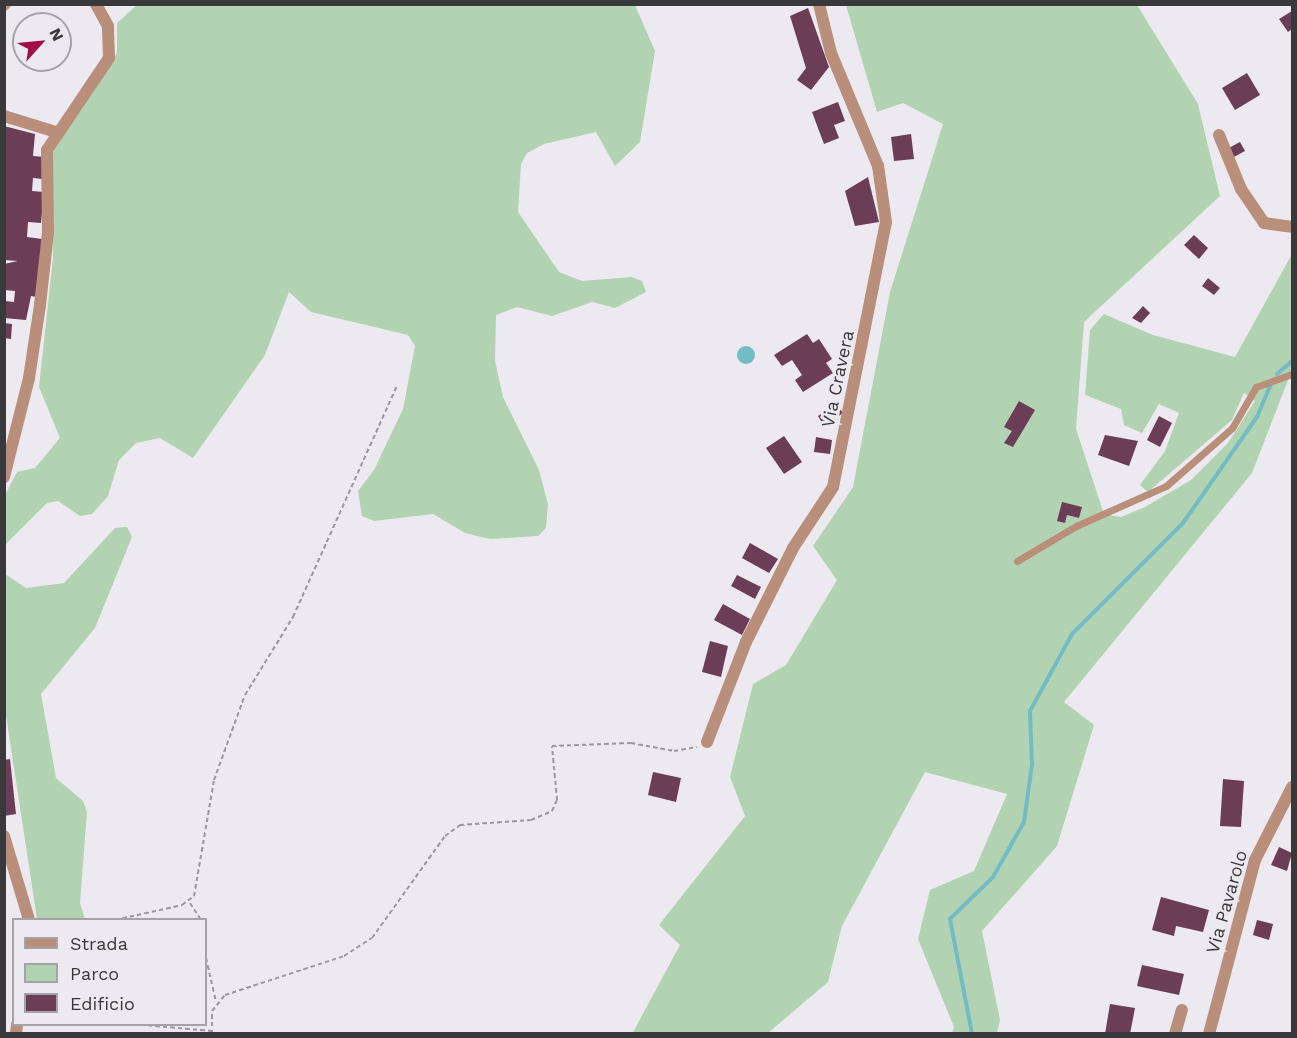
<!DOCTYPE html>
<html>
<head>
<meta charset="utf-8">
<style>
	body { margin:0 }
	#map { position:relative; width:1297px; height:1038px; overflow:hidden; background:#eceaf0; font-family:"Work Sans",sans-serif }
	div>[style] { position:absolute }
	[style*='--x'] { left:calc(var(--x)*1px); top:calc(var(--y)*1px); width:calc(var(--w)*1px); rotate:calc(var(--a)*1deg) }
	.green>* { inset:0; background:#b2d3b1 }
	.water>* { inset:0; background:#73bcc5 }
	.round { border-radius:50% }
	.stream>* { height:4px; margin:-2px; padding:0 2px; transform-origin:2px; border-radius:2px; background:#73bcc5 }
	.building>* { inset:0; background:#6c3d56 }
	.path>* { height:2px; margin-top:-1px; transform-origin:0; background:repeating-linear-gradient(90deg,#99989c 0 4.5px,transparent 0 7.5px) }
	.service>* { height:7px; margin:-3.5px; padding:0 3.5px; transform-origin:3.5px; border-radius:3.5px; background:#b98e7a }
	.minor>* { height:12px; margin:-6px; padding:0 6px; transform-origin:6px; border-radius:6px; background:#b98e7a }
	.tertiary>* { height:12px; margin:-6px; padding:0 6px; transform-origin:6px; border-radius:6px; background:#b98e7a }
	span { translate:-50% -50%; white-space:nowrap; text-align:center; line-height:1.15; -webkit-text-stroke:6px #eceaf0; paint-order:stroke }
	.street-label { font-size:18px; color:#39393b }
	.frame { position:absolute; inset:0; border:6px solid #39393b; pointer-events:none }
	.legend { position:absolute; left:12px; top:918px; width:195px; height:108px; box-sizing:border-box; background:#eceaf0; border:2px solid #a4a3a8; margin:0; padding:8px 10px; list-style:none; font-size:18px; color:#39393b }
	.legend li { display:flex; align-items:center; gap:12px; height:30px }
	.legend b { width:30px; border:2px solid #a4a3a8 }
	.north { position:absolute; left:12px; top:12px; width:60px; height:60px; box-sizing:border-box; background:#eceaf0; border:2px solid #a4a3a8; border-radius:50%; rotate:63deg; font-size:16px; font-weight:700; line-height:24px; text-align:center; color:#39393b }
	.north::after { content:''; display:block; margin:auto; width:21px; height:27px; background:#a40c47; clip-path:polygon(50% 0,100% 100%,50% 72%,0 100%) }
</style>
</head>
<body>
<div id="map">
	<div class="green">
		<i style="clip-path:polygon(138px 4px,635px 5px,655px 51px,640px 142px,615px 166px,596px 132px,544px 144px,527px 153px,521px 164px,518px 212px,559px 272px,582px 281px,631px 277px,642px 281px,646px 292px,615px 308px,592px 302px,552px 316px,517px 307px,496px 315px,495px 361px,503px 397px,539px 470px,548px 504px,546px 528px,538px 536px,490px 539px,465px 533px,433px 514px,374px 521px,362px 516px,358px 491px,374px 470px,403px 409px,415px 346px,408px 335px,311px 312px,289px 292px,265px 355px,193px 458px,160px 438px,136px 443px,119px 460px,108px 496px,92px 514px,80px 516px,58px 501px,47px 503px,5px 545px,5px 495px,17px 472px,35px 468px,60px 438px,39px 387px,53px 258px,52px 158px,56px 140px,117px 53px,117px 23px)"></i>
		<i style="clip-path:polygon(846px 5px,1137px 5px,1198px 104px,1220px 196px,1084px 322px,1076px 429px,1104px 514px,1121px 517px,1145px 507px,1191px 480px,1228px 443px,1255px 401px,1244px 393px,1232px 420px,1148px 492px,1140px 485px,1165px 451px,1179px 413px,1159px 404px,1142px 433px,1124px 425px,1121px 409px,1085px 395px,1090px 330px,1104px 314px,1153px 335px,1235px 357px,1292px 254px,1292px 370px,1252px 473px,1064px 702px,1094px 725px,1057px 846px,982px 931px,1000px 1020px,997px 1033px,952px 1033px,954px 1027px,918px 939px,930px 890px,974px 871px,1007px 794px,925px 772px,842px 926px,828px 982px,768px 1033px,632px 1034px,680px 945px,659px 925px,745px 816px,730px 777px,753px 684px,786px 665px,837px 580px,813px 546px,853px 487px,890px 292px,943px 124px,903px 103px,877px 112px)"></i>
		<i style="clip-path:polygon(127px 527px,132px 537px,95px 628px,41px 694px,56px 778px,83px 801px,87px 812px,80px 903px,85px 919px,37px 919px,5px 709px,5px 574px,26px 588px,64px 583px,115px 528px)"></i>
	</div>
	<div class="water">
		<i class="round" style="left:737px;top:346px;width:18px;height:18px"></i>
	</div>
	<div class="stream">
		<i style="--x:1277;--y:374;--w:20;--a:-41"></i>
		<i style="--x:972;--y:1034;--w:117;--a:-100.8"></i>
		<i style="--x:950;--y:919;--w:60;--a:-44.3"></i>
		<i style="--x:993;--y:877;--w:63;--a:-60.6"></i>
		<i style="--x:1024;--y:822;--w:59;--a:-82.1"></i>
		<i style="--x:1032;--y:764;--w:53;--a:-92.2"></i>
		<i style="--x:1030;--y:711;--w:88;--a:-61.4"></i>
		<i style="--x:1072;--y:634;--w:157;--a:-45"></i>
		<i style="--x:1183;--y:523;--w:129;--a:-55.1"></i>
		<i style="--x:1257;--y:417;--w:39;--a:-67"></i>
	</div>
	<div class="building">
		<i style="clip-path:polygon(808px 8px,829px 67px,811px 90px,797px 80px,806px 68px,790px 16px)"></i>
		<i style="clip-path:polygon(1292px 11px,1292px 29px,1288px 32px,1279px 19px)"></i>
		<i style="clip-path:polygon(1247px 73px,1260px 95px,1235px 110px,1222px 88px)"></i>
		<i style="clip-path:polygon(838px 102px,845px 121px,834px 125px,839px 138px,824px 144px,812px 112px)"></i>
		<i style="clip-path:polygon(4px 126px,35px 134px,33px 156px,45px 157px,43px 179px,33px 178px,32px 191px,44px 192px,41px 223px,28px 222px,27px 237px,42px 239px,37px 297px,31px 296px,26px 320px,4px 318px,5px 301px,14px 302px,15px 291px,4px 290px,4px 264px,18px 261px,4px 260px)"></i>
		<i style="clip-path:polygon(911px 134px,914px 159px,894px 161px,891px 137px)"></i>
		<i style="clip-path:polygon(1240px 142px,1245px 151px,1232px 158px,1227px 149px)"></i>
		<i style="clip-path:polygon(868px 177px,879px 222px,855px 226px,845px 191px)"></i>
		<i style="clip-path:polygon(1194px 235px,1208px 248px,1199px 259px,1184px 245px)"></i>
		<i style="clip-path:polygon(1208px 278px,1220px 288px,1214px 295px,1202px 286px)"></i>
		<i style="clip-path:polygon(1143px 306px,1150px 313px,1141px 323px,1132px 318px)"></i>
		<i style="clip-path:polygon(4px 323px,12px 324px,11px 339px,4px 338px)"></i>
		<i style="clip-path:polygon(807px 334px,813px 343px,819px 339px,832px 359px,826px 363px,833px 373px,803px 392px,795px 380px,802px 375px,792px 360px,782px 366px,774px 355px)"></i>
		<i style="clip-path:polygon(1019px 401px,1035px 410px,1013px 447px,1004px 443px,1012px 431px,1004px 427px)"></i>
		<i style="clip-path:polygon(836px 404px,843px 413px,824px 426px,818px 416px)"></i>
		<i style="clip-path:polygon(1159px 416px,1172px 423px,1160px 447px,1147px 440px)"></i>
		<i style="clip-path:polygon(1105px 435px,1138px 441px,1129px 466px,1098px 455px)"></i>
		<i style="clip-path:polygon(784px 436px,802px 462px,784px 474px,766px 448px)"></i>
		<i style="clip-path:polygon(816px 437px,832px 440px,830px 454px,814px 452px)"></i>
		<i style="clip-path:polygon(1062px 502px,1082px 507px,1079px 518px,1067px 515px,1065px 523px,1057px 521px)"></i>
		<i style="clip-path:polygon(750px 543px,778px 559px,769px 573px,742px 558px)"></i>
		<i style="clip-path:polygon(737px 575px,761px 587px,755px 599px,731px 586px)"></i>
		<i style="clip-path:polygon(723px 604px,750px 619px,742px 635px,714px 620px)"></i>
		<i style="clip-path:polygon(710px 641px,728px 646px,721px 677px,702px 672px)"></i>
		<i style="clip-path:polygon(10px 759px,16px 814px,4px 816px,4px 760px)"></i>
		<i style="clip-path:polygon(653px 772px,681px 778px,676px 802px,648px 795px)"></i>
		<i style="clip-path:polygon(1223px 779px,1244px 781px,1241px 827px,1220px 826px)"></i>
		<i style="clip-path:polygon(1279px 847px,1292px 853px,1287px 871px,1271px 865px)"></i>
		<i style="clip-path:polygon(1161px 897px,1209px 910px,1203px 932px,1176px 926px,1174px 936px,1152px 930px)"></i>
		<i style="clip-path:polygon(1257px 920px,1273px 924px,1269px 940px,1253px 935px)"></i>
		<i style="clip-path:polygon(1142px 965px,1184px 974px,1179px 995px,1137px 986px)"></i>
		<i style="clip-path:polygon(1110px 1004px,1135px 1008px,1130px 1034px,1105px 1034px)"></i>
	</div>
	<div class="path">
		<i style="--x:190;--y:903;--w:20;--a:57"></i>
		<i style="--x:115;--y:920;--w:69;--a:-12.6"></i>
		<i style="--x:182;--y:905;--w:15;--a:-37"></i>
		<i style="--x:194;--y:896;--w:118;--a:-80.2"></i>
		<i style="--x:214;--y:780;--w:90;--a:-70"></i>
		<i style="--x:245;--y:695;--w:92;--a:-58.4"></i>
		<i style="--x:293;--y:617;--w:253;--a:-65.8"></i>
		<i style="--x:206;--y:958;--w:45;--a:77.2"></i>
		<i style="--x:133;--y:1024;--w:79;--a:5.1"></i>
		<i style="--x:212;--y:1034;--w:23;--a:-90"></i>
		<i style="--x:212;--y:1011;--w:21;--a:-51"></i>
		<i style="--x:225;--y:995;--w:125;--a:-18.1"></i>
		<i style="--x:344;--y:956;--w:33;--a:-33"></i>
		<i style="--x:372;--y:938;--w:125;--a:-54.4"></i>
		<i style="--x:445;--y:836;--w:19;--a:-36"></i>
		<i style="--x:460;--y:825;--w:71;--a:-4"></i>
		<i style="--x:531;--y:820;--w:23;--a:-23"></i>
		<i style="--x:552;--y:811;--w:12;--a:-66"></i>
		<i style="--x:557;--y:800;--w:54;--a:-95.3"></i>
		<i style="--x:552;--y:746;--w:79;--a:-2.2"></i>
		<i style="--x:631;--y:743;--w:44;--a:10.5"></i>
		<i style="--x:674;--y:751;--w:23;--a:-10"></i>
	</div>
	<div class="service">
		<i style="--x:1017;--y:561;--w:69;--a:-30.7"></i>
		<i style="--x:1076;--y:526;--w:98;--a:-24"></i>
		<i style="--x:1166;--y:486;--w:88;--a:-41.3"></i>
		<i style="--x:1232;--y:428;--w:48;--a:-59.7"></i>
		<i style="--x:1256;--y:387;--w:38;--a:-20"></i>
	</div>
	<div class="minor">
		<i style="--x:4;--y:116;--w:54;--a:17.1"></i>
		<i style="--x:1219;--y:135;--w:58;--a:67.8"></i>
		<i style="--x:1241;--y:189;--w:41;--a:55.9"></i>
		<i style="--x:1264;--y:223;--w:28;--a:8"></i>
		<i style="--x:707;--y:742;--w:107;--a:-68.7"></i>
		<i style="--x:746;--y:642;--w:105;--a:-63.4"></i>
		<i style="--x:793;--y:548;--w:73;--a:-56.7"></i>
		<i style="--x:833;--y:487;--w:270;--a:-78.7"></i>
		<i style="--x:886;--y:222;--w:57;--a:-98.1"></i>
		<i style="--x:878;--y:166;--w:122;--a:-112.6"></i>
		<i style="--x:831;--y:53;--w:50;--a:-103.8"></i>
		<i style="--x:1175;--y:1034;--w:25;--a:-74"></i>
	</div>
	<div class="tertiary">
		<i style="--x:4;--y:5;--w:1;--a:-45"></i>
		<i style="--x:4;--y:477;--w:102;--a:-75.8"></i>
		<i style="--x:29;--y:378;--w:74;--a:-81.4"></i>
		<i style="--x:40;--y:305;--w:73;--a:-83.7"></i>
		<i style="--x:48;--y:232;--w:82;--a:-90.7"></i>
		<i style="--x:47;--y:150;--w:111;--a:-56"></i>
		<i style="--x:109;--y:58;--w:32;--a:-92"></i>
		<i style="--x:108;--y:26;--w:25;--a:-119"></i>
		<i style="--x:4;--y:836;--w:88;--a:73.4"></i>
		<i style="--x:16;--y:1034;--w:10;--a:-84"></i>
		<i style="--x:1209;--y:1034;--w:180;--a:-75.2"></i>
		<i style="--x:1255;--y:860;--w:82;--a:-63.1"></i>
	</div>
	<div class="street-label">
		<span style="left:838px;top:379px;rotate:-78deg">Via Cravera</span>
		<span style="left:1227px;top:902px;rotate:-74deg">Via Pavarolo</span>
	</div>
	<div class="frame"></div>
	<ul class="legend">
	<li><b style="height:8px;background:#b98e7a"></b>Strada</li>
	<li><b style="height:16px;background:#b2d3b1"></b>Parco</li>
	<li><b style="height:16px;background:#6c3d56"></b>Edificio</li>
	</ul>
	<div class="north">N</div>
</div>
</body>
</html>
